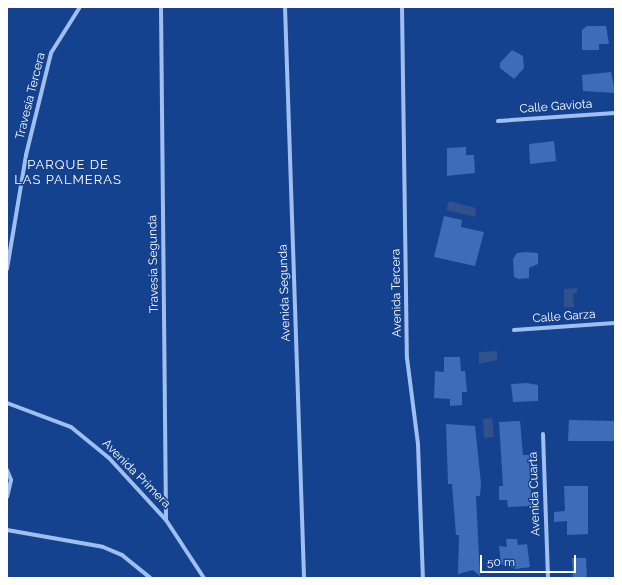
<!DOCTYPE html>
<html>
<head>
<meta charset="utf-8">
<style>
	body { margin:0 }
	#map { position:relative; width:622px; height:585px; overflow:hidden; background:#14428f; font-family:Raleway,sans-serif }
	div>[style] { position:absolute }
	[style*='--x'] { left:calc(var(--x)*1px); top:calc(var(--y)*1px); width:calc(var(--w)*1px); rotate:calc(var(--a)*1deg) }
	.water>* { inset:0; background:#30518b }
	.building>* { inset:0; background:#3d6cb9 }
	.minor>* { height:4px; margin:-2px; padding:0 2px; transform-origin:2px; border-radius:2px; background:#a0bff1 }
	span { translate:-50% -50%; white-space:nowrap; text-align:center; line-height:1.15; -webkit-text-stroke:3px #14428f; paint-order:stroke }
	.street-label { font-size:12px; color:#fff }
	.neighbourhood-label { font-size:13px; color:#fff; letter-spacing:1px }
	.frame { position:absolute; inset:0; border:8px solid #fff; pointer-events:none }
	.scale { position:absolute; left:480px; top:555px; width:96px; height:18px; box-sizing:border-box; border:2px solid #fff; border-top:0; padding-left:5px; font-size:12px; line-height:14px; white-space:nowrap; color:#fff; -webkit-text-stroke:3px #14428f; paint-order:stroke }
</style>
</head>
<body>
<div id="map">
	<div class="water">
		<i style="clip-path:polygon(449px 201px,476px 208px,475px 217px,446px 210px)"></i>
		<i style="clip-path:polygon(577px 288px,577px 293px,573px 294px,574px 307px,564px 307px,564px 289px)"></i>
		<i style="clip-path:polygon(497px 351px,497px 360px,479px 364px,479px 352px)"></i>
		<i style="clip-path:polygon(492px 418px,494px 437px,484px 438px,483px 419px)"></i>
	</div>
	<div class="building">
		<i style="clip-path:polygon(587px 26px,606px 26px,609px 44px,599px 44px,599px 50px,582px 50px,582px 30px)"></i>
		<i style="clip-path:polygon(512px 50px,523px 56px,524px 68px,514px 79px,500px 68px,500px 63px)"></i>
		<i style="clip-path:polygon(611px 72px,615px 93px,583px 91px,582px 75px)"></i>
		<i style="clip-path:polygon(554px 141px,556px 161px,530px 164px,529px 144px)"></i>
		<i style="clip-path:polygon(466px 147px,466px 155px,474px 155px,475px 173px,447px 176px,447px 148px)"></i>
		<i style="clip-path:polygon(444px 216px,462px 220px,461px 227px,484px 232px,475px 266px,434px 257px)"></i>
		<i style="clip-path:polygon(526px 252px,538px 253px,538px 264px,529px 268px,529px 278px,519px 279px,514px 277px,513px 259px,517px 253px)"></i>
		<i style="clip-path:polygon(444px 357px,460px 357px,461px 371px,465px 371px,467px 392px,462px 392px,462px 405px,450px 406px,450px 399px,434px 398px,435px 371px,444px 372px)"></i>
		<i style="clip-path:polygon(527px 383px,538px 385px,538px 401px,513px 402px,511px 384px)"></i>
		<i style="clip-path:polygon(569px 420px,615px 421px,615px 441px,568px 441px)"></i>
		<i style="clip-path:polygon(520px 421px,523px 455px,529px 455px,532px 506px,508px 507px,507px 500px,499px 500px,499px 486px,503px 486px,499px 422px)"></i>
		<i style="clip-path:polygon(446px 424px,475px 426px,481px 483px,480px 496px,476px 496px,480px 576px,473px 570px,458px 574px,459px 535px,456px 535px,452px 484px,448px 484px)"></i>
		<i style="clip-path:polygon(564px 486px,588px 486px,588px 534px,567px 535px,567px 521px,554px 522px,554px 512px,565px 511px)"></i>
		<i style="clip-path:polygon(506px 539px,517px 539px,518px 545px,527px 544px,530px 567px,516px 569px,501px 564px,499px 546px,507px 547px)"></i>
		<i style="clip-path:polygon(572px 558px,586px 558px,587px 578px,573px 578px)"></i>
	</div>
	<div class="minor">
		<i style="--x:161;--y:7;--w:513;--a:89.44"></i>
		<i style="--x:285;--y:7;--w:571;--a:88.09"></i>
		<i style="--x:402;--y:7;--w:351;--a:89.2"></i>
		<i style="--x:407;--y:358;--w:87;--a:82.7"></i>
		<i style="--x:418;--y:444;--w:134;--a:87.9"></i>
		<i style="--x:498;--y:121;--w:117;--a:-3.9"></i>
		<i style="--x:7;--y:269;--w:116;--a:-80.5"></i>
		<i style="--x:26;--y:155;--w:105;--a:-76.2"></i>
		<i style="--x:51;--y:53;--w:54;--a:-57.8"></i>
		<i style="--x:514;--y:330;--w:101;--a:-4"></i>
		<i style="--x:7;--y:403;--w:68;--a:20.6"></i>
		<i style="--x:71;--y:427;--w:49;--a:39.2"></i>
		<i style="--x:109;--y:458;--w:84;--a:47.4"></i>
		<i style="--x:166;--y:520;--w:69;--a:56.8"></i>
		<i style="--x:543;--y:434;--w:144;--a:88"></i>
		<i style="--x:7;--y:470;--w:11;--a:68"></i>
		<i style="--x:11;--y:480;--w:17;--a:103"></i>
		<i style="--x:7;--y:530;--w:97;--a:10"></i>
		<i style="--x:103;--y:547;--w:21;--a:23"></i>
		<i style="--x:122;--y:555;--w:36;--a:39"></i>
	</div>
	<div class="street-label">
		<span style="left:31px;top:96px;rotate:-76deg">Travesía Tercera</span>
		<span style="left:556px;top:107px;rotate:-4deg">Calle Gaviota</span>
		<span style="left:154px;top:264px;rotate:-91deg">Travesía Segunda</span>
		<span style="left:285px;top:293px;rotate:-92deg">Avenida Segunda</span>
		<span style="left:397px;top:293px;rotate:-91deg">Avenida Tercera</span>
		<span style="left:564px;top:317px;rotate:-4deg">Calle Garza</span>
		<span style="left:136px;top:474px;rotate:45deg">Avenida Primera</span>
		<span style="left:535px;top:494px;rotate:-92deg">Avenida Cuarta</span>
	</div>
	<div class="neighbourhood-label">
		<span style="left:68px;top:173px">PARQUE DE<br>LAS PALMERAS</span>
	</div>
	<div class="frame"></div>
	<div class="scale">50 m</div>
</div>
</body>
</html>
